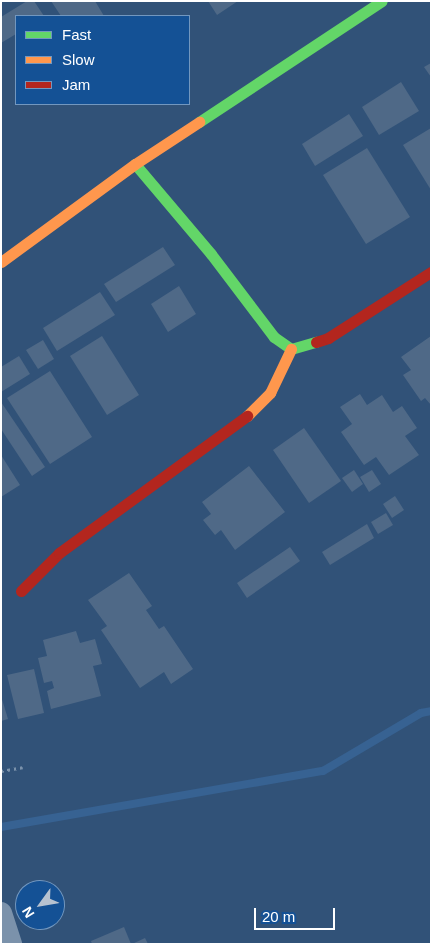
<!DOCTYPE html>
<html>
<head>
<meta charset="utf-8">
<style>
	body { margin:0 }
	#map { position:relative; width:432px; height:945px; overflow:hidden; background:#315278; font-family:Helvetica,sans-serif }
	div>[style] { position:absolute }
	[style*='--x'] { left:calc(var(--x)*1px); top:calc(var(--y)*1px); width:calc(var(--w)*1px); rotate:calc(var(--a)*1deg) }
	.stream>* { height:8px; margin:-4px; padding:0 4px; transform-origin:4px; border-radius:4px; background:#376292 }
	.building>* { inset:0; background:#4f6987 }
	.path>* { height:3px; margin-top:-1.5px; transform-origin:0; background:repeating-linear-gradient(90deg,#7b92ab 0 2.5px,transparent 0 6.5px) }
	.street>* { height:22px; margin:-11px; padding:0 11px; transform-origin:11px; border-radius:11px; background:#7b92ab }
	.fast>* { height:11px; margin:-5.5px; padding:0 5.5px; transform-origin:5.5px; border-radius:5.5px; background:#63d668 }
	.slow>* { height:11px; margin:-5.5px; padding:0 5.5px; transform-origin:5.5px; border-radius:5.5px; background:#ff974d }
	.jam>* { height:11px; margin:-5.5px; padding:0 5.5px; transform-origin:5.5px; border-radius:5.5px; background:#b3261e }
	span { translate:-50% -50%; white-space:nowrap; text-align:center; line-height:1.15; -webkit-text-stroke:4.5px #145195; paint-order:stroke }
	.frame { position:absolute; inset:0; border:2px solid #fff; pointer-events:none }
	.legend { position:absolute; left:15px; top:15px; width:175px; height:90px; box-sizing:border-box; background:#145195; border:1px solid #7297bf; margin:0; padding:6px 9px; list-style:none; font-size:15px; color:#fff }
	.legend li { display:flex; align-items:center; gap:10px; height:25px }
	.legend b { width:25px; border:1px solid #7297bf }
	.north { position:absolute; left:15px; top:880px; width:50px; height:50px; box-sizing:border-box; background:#145195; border:1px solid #7297bf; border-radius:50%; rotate:238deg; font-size:14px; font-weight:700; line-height:20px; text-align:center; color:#fff }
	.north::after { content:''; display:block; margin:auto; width:18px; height:22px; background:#b7c2d0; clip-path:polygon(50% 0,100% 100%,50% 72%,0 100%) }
	.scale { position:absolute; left:254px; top:908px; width:81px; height:22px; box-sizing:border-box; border:2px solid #fff; border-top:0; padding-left:6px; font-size:15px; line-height:18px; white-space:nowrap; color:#fff; -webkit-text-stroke:4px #145195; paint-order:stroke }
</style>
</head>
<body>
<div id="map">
	<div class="stream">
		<i style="--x:1;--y:827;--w:327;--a:-9.9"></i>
		<i style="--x:323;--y:771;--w:114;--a:-30.6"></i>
		<i style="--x:421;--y:713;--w:10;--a:-11"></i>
	</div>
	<div class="building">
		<i style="clip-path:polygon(27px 1px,34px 1px,44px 16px,16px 16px,16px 34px,1px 43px,1px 17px)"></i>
		<i style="clip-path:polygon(51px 1px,95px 1px,104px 16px,61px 16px)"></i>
		<i style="clip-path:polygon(208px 1px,238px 1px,217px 15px)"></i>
		<i style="clip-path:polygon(431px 63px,431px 77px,424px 67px)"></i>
		<i style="clip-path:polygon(401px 82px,419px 111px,379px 135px,362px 107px)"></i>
		<i style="clip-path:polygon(349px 114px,363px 136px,315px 166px,302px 144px)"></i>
		<i style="clip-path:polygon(431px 128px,431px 190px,403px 145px)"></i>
		<i style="clip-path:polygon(367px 148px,410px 217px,366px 244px,323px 175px)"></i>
		<i style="clip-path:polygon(163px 247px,175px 265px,116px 302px,104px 284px)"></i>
		<i style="clip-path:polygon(179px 286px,196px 314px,168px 332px,151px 304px)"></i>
		<i style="clip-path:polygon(100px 292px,115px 315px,57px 351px,43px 328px)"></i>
		<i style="clip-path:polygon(102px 336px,139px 395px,107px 415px,70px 356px)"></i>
		<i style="clip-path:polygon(431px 336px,431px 405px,425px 398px,421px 401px,403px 375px,411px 370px,401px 357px)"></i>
		<i style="clip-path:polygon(43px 340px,54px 359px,38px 369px,26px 350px)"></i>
		<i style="clip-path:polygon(19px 356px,30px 374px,1px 392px,1px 367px)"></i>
		<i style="clip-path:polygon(50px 371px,92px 437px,50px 464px,7px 398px)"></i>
		<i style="clip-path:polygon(360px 394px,367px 405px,382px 395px,393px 412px,402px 406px,417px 428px,405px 436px,419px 455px,389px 475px,376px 457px,364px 465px,341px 432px,352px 424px,340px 407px)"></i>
		<i style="clip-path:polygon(1px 402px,45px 467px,32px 476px,1px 429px)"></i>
		<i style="clip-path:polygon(304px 428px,341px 481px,309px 503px,273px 450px)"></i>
		<i style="clip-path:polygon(1px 455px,20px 485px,1px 497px)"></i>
		<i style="clip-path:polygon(249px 466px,285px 512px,235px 550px,221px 530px,215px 535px,203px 520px,211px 514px,202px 502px)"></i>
		<i style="clip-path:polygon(354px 470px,363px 484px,352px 492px,342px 478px)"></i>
		<i style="clip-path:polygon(372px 470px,381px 484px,369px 492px,360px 477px)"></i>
		<i style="clip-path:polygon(395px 496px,404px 510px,392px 518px,383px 504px)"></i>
		<i style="clip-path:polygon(386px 513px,393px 525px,378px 534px,371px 522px)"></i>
		<i style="clip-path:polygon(367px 524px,374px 538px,330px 565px,322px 552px)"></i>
		<i style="clip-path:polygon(290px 547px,300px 561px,247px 598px,237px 583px)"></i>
		<i style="clip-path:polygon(129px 573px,152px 606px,146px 610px,159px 629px,164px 626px,193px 669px,171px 684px,164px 672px,140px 688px,101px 630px,107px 626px,88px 600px)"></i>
		<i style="clip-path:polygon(76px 631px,80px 643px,95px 639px,102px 664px,93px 666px,101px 696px,51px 709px,47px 691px,54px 688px,52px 681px,44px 683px,38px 658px,47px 656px,43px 640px)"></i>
		<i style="clip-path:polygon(34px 669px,44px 713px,18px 719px,7px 675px)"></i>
		<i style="clip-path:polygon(1px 696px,8px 719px,1px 721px)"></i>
		<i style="clip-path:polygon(124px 927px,131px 944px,92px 944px,91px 941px)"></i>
		<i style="clip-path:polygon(145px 938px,148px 944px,132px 944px)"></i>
	</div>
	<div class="path">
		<i style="--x:1;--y:771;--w:22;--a:-10"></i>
	</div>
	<div class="street">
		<i style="--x:1;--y:913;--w:33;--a:72"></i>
	</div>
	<div class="fast">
		<i style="--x:199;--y:122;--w:219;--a:-33.5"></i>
		<i style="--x:135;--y:164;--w:118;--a:49.8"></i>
		<i style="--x:211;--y:254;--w:104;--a:52.8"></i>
		<i style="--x:274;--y:337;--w:21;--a:35"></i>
		<i style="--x:291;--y:349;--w:26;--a:-16"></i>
	</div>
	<div class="slow">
		<i style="--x:1;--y:262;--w:166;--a:-36.2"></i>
		<i style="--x:135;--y:164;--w:77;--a:-33.3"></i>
		<i style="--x:247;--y:416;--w:33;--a:-45"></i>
		<i style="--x:270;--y:393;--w:49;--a:-64.5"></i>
	</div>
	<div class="jam">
		<i style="--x:316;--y:342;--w:13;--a:-18"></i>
		<i style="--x:328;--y:338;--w:122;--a:-32.7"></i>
		<i style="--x:21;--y:591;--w:54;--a:-45"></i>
		<i style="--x:59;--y:553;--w:233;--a:-36.1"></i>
	</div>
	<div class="frame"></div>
	<ul class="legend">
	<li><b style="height:6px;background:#63d668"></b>Fast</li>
	<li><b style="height:6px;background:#ff974d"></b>Slow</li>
	<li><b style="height:6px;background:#b3261e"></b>Jam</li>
	</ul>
	<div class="north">N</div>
	<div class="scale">20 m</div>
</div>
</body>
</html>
